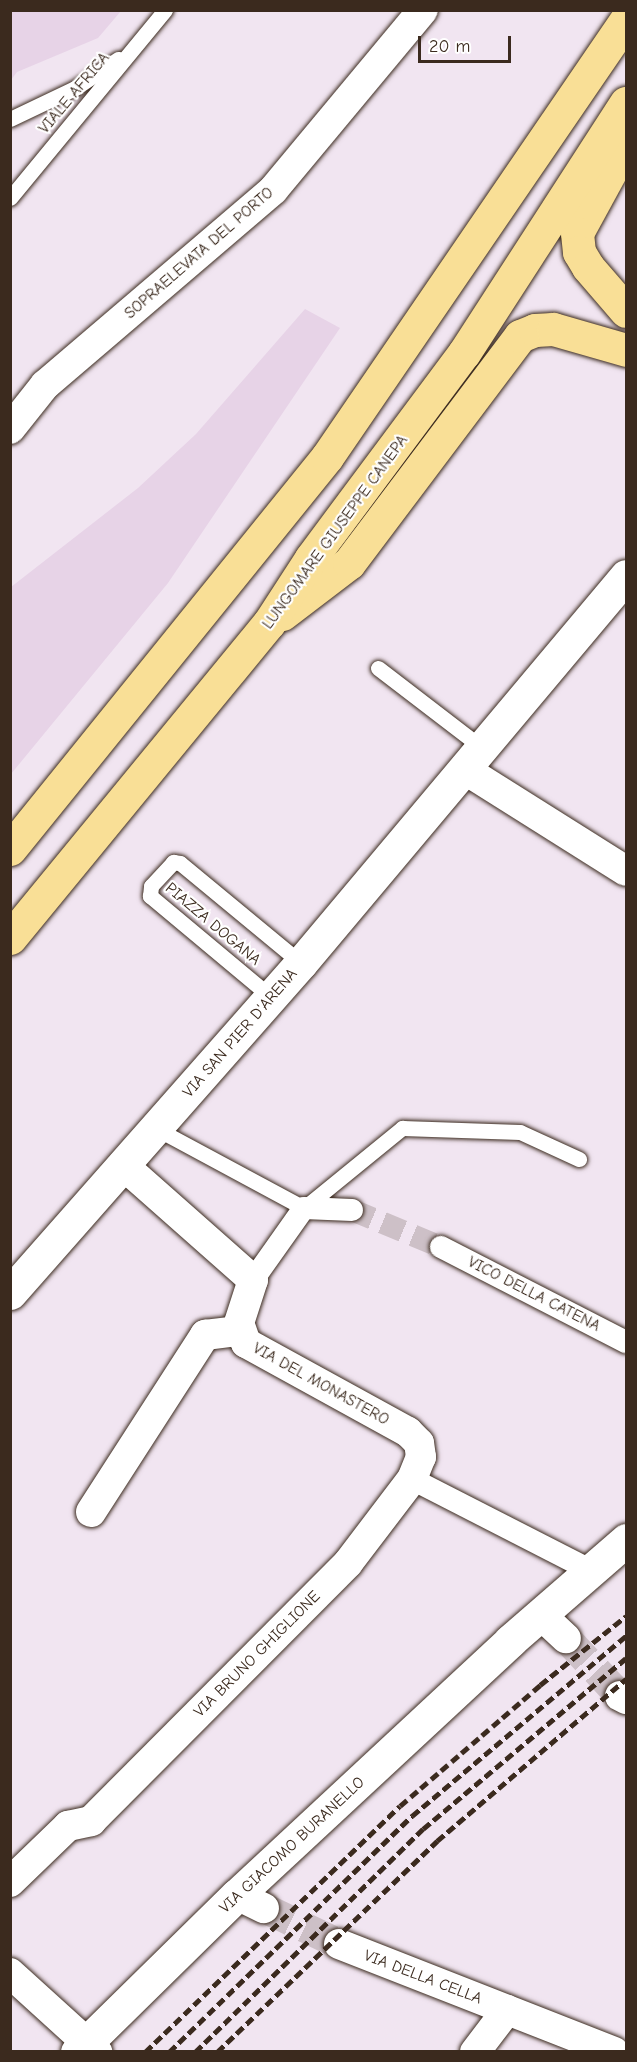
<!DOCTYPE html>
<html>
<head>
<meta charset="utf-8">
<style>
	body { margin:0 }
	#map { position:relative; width:637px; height:2062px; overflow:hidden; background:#f1e5f1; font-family:"Comic Neue",sans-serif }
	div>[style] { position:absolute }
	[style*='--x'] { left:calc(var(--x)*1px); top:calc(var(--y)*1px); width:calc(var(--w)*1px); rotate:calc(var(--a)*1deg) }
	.built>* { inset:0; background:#e7d3e7 }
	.pedestrian-tunnel>* { height:22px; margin-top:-11px; transform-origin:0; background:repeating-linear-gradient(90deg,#cdc0c7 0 22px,transparent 0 33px) }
	.minor-tunnel>* { height:30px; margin-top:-15px; transform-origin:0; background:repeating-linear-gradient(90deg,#cdc0c7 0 30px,transparent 0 45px) }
	.roads { filter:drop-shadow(0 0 2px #3b2a1e) drop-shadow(0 0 2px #3b2a1e) }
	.service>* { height:15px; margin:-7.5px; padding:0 7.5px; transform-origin:7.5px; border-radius:7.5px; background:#fff }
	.pedestrian>* { height:22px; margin:-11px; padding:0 11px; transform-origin:11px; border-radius:11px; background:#fff }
	.minor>* { height:30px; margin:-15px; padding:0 15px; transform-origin:15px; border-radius:15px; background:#fff }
	.tertiary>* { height:33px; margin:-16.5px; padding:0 16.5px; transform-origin:16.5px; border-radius:16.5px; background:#fff }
	.trunk>* { height:33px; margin:-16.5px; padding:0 16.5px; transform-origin:16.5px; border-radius:16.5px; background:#f9df96 }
	.rail>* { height:4.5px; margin-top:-2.25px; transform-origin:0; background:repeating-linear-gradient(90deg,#3b2a1e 0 9px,transparent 0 13.5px) }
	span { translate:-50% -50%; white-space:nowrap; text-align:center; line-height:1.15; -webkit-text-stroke:4.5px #fff; paint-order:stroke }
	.street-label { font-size:16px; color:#3b2a1e }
	.frame { position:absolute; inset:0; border:12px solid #3b2a1e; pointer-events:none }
	.scale { position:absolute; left:418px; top:36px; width:93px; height:27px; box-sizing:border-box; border:3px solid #3b2a1e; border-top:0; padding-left:8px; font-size:18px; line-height:21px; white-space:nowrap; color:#3b2a1e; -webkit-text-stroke:4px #fff; paint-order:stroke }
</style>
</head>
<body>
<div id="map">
	<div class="built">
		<i style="clip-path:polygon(11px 10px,121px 10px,121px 11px,98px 38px,17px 72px,11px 80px)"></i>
		<i style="clip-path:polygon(305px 309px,340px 328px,168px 583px,11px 774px,11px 587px,138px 488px,196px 434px)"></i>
	</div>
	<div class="pedestrian-tunnel">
		<i style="--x:352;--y:1210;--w:96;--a:22.6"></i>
	</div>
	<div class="minor-tunnel">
		<i style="--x:566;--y:1638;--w:79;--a:47"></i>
		<i style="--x:264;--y:1908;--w:83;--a:25.6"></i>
	</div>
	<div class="roads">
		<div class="service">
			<i style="--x:10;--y:119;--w:72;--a:-25.5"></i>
			<i style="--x:75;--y:88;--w:52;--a:-34"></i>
			<i style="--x:10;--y:198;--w:244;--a:-50.5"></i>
			<i style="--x:378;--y:668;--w:130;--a:37.5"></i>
			<i style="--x:481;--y:747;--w:4;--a:124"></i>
			<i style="--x:271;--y:997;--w:158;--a:-140.1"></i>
			<i style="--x:150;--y:896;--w:10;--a:-84"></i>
			<i style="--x:151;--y:886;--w:33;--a:-47"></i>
			<i style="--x:173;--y:862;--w:7;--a:8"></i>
			<i style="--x:180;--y:863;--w:157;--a:39.6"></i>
			<i style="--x:157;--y:1129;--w:167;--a:28.3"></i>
			<i style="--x:304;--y:1208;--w:127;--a:-39.2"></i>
			<i style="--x:402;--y:1128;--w:118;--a:1.9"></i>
			<i style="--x:520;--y:1132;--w:65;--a:24.6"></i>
		</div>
		<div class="pedestrian">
			<i style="--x:441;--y:1247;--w:208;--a:27.2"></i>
			<i style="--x:253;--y:1280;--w:88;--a:-54.7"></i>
			<i style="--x:304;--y:1208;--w:48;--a:2.4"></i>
			<i style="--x:412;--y:1479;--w:200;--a:27.1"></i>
		</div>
		<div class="minor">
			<i style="--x:10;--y:429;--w:56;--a:-51.5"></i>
			<i style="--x:45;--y:385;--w:300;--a:-40.5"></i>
			<i style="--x:273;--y:190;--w:234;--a:-50.2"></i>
			<i style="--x:464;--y:769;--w:191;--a:32.2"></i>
			<i style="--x:91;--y:1512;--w:211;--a:-57.2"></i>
			<i style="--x:205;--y:1335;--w:34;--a:-7"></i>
			<i style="--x:541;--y:1615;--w:34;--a:43"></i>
			<i style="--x:620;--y:1696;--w:7;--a:27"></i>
			<i style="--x:10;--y:1882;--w:81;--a:-44"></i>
			<i style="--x:68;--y:1826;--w:24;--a:-12"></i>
			<i style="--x:91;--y:1821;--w:364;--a:-45.1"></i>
			<i style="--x:348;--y:1563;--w:106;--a:-52.7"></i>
			<i style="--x:412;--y:1479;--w:24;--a:-68"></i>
			<i style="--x:421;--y:1457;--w:14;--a:-98"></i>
			<i style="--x:419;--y:1443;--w:16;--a:-135"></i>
			<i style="--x:408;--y:1432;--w:185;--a:-151.2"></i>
			<i style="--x:246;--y:1343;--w:21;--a:-109"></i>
			<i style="--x:239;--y:1323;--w:45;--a:-72"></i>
			<i style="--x:253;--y:1280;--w:174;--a:-138.5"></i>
			<i style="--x:237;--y:1895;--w:30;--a:26"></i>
			<i style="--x:339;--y:1944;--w:295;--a:21.4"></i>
			<i style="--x:10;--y:1973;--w:118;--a:42.2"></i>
			<i style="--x:475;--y:2052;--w:53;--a:-52.7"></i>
		</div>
		<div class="tertiary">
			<i style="--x:10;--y:1293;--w:440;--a:-48.6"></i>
			<i style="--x:301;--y:963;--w:505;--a:-49.98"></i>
			<i style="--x:77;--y:2052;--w:224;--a:-44.5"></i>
			<i style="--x:237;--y:1895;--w:373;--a:-42.9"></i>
			<i style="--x:510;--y:1641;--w:154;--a:-41"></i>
		</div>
		<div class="trunk">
			<i style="--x:626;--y:143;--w:102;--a:118.6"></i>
			<i style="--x:577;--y:233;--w:19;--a:84"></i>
			<i style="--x:579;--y:252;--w:17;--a:59"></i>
			<i style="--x:588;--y:267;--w:58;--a:49.2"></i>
			<i style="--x:282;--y:614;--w:84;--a:-37.3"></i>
			<i style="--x:349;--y:563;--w:284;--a:-53"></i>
			<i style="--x:520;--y:336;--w:16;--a:-22"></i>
			<i style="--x:535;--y:330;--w:18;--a:-3"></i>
			<i style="--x:553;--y:329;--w:76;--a:16"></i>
			<i style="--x:10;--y:849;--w:504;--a:-51.04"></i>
			<i style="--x:327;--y:457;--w:529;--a:-55.62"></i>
			<i style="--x:10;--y:938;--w:408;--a:-50.6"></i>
			<i style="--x:269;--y:623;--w:77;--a:-57.1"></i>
			<i style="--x:311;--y:558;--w:256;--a:-53.3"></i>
			<i style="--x:464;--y:353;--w:298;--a:-57.1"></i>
		</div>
	</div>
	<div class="rail">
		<i style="--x:145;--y:2052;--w:354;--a:-44"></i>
		<i style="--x:400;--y:1806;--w:185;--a:-40.8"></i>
		<i style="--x:540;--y:1685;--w:110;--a:-38.7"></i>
		<i style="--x:169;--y:2052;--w:339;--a:-44.2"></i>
		<i style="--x:412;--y:1816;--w:280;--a:-40.1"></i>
		<i style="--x:195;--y:2052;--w:319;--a:-44.4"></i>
		<i style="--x:423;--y:1829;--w:265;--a:-40.1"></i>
		<i style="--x:217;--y:2052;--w:305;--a:-43.8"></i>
		<i style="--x:437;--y:1841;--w:249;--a:-40.6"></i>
	</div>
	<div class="street-label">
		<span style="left:74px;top:93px;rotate:-50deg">VIALE AFRICA</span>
		<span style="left:199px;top:253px;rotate:-41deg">SOPRAELEVATA DEL PORTO</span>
		<span style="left:335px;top:532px;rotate:-54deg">LUNGOMARE GIUSEPPE CANEPA</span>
		<span style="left:213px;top:924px;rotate:40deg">PIAZZA DOGANA</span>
		<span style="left:240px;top:1033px;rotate:-49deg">VIA SAN PIER D'ARENA</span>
		<span style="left:534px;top:1294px;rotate:27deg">VICO DELLA CATENA</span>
		<span style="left:321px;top:1384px;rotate:29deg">VIA DEL MONASTERO</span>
		<span style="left:257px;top:1654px;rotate:-45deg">VIA BRUNO GHIGLIONE</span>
		<span style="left:292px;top:1845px;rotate:-43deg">VIA GIACOMO BURANELLO</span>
		<span style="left:423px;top:1977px;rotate:21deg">VIA DELLA CELLA</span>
	</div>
	<div class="frame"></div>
	<div class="scale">20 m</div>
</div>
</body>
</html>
